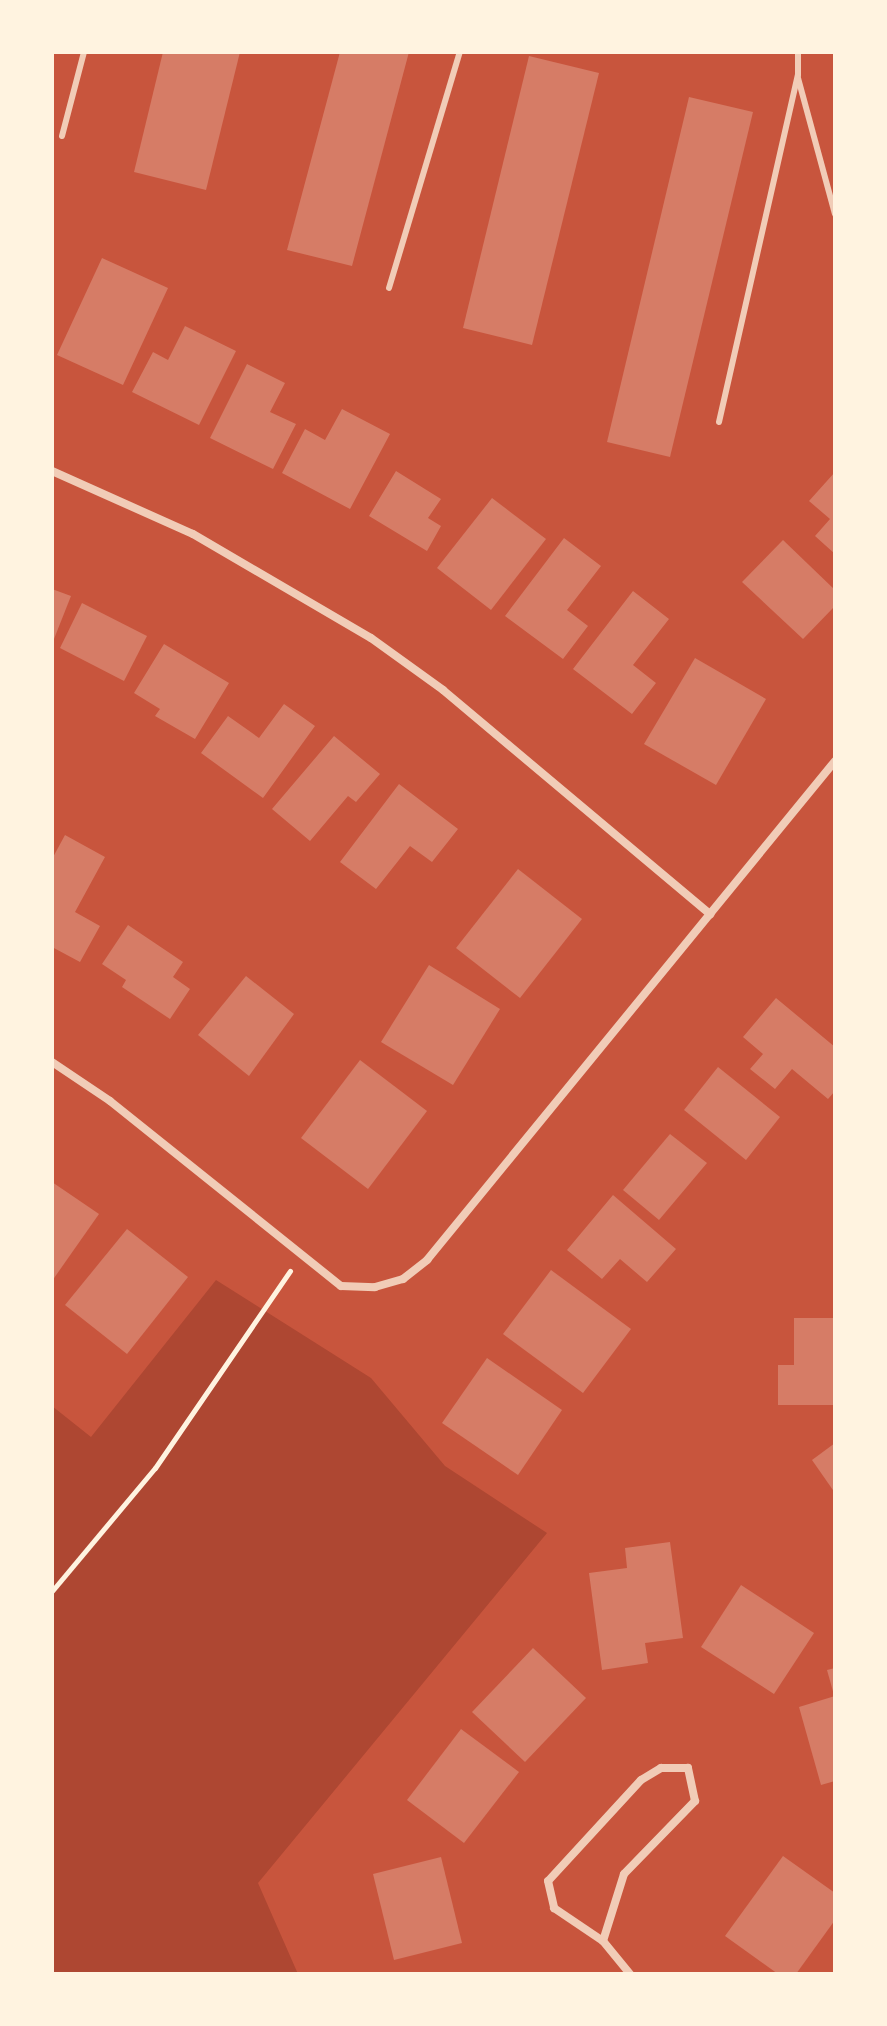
<!DOCTYPE html>
<html>
<head>
<meta charset="utf-8">
<style>
	body { margin:0 }
	#map { position:relative; width:887px; height:2026px; overflow:hidden; background:#c8553d; font-family:"Exo 2",sans-serif }
	div>[style] { position:absolute }
	[style*='--x'] { left:calc(var(--x)*1px); top:calc(var(--y)*1px); width:calc(var(--w)*1px); rotate:calc(var(--a)*1deg) }
	.green>* { inset:0; background:#ae4732 }
	.building>* { inset:0; background:#d67c66 }
	.path>* { height:5px; margin:-2.5px; padding:0 2.5px; transform-origin:2.5px; border-radius:2.5px; background:#fff3e0 }
	.service>* { height:6px; margin:-3px; padding:0 3px; transform-origin:3px; border-radius:3px; background:#f1ccb7 }
	.minor>* { height:8px; margin:-4px; padding:0 4px; transform-origin:4px; border-radius:4px; background:#f1ccb7 }
	span { translate:-50% -50%; white-space:nowrap; text-align:center; line-height:1.15; -webkit-text-stroke:7px #fff3e0; paint-order:stroke }
	.frame { position:absolute; inset:0; border:54px solid #fff3e0; pointer-events:none }
</style>
</head>
<body>
<div id="map">
	<div class="green">
		<i style="clip-path:polygon(216px 1280px,371px 1378px,445px 1466px,547px 1533px,258px 1883px,298px 1974px,52px 1974px,52px 1406px,91px 1437px)"></i>
	</div>
	<div class="building">
		<i style="clip-path:polygon(163px 52px,240px 52px,206px 190px,134px 172px)"></i>
		<i style="clip-path:polygon(340px 52px,409px 52px,352px 266px,287px 250px)"></i>
		<i style="clip-path:polygon(529px 56px,599px 73px,532px 345px,463px 328px)"></i>
		<i style="clip-path:polygon(689px 97px,753px 112px,670px 457px,607px 442px)"></i>
		<i style="clip-path:polygon(102px 258px,168px 288px,123px 385px,57px 355px)"></i>
		<i style="clip-path:polygon(185px 326px,236px 351px,199px 425px,132px 392px,153px 352px,168px 360px)"></i>
		<i style="clip-path:polygon(247px 364px,285px 383px,270px 412px,296px 424px,273px 469px,210px 438px)"></i>
		<i style="clip-path:polygon(342px 409px,390px 434px,350px 509px,282px 473px,305px 429px,325px 440px)"></i>
		<i style="clip-path:polygon(396px 471px,441px 499px,428px 518px,441px 526px,427px 551px,369px 516px)"></i>
		<i style="clip-path:polygon(835px 472px,835px 554px,815px 536px,830px 519px,809px 501px)"></i>
		<i style="clip-path:polygon(492px 498px,546px 539px,491px 610px,437px 568px)"></i>
		<i style="clip-path:polygon(564px 538px,601px 566px,567px 610px,588px 626px,563px 659px,505px 616px)"></i>
		<i style="clip-path:polygon(783px 540px,835px 590px,835px 606px,803px 639px,742px 582px)"></i>
		<i style="clip-path:polygon(52px 589px,71px 596px,52px 644px)"></i>
		<i style="clip-path:polygon(633px 591px,669px 619px,633px 665px,656px 683px,632px 714px,573px 669px)"></i>
		<i style="clip-path:polygon(82px 603px,147px 636px,124px 681px,60px 648px)"></i>
		<i style="clip-path:polygon(164px 644px,229px 683px,195px 739px,155px 716px,160px 709px,134px 693px)"></i>
		<i style="clip-path:polygon(695px 658px,766px 699px,716px 785px,644px 744px)"></i>
		<i style="clip-path:polygon(284px 704px,315px 726px,263px 798px,201px 753px,228px 716px,259px 738px)"></i>
		<i style="clip-path:polygon(334px 736px,380px 774px,356px 802px,348px 796px,310px 841px,272px 809px)"></i>
		<i style="clip-path:polygon(399px 784px,458px 829px,432px 862px,410px 846px,376px 889px,340px 862px)"></i>
		<i style="clip-path:polygon(65px 835px,105px 857px,75px 912px,100px 926px,80px 962px,52px 947px,52px 859px)"></i>
		<i style="clip-path:polygon(518px 869px,582px 919px,520px 998px,456px 948px)"></i>
		<i style="clip-path:polygon(128px 925px,183px 962px,173px 977px,190px 989px,170px 1019px,122px 987px,126px 980px,102px 964px)"></i>
		<i style="clip-path:polygon(429px 965px,500px 1009px,453px 1085px,381px 1042px)"></i>
		<i style="clip-path:polygon(246px 976px,294px 1014px,249px 1076px,198px 1035px)"></i>
		<i style="clip-path:polygon(776px 998px,835px 1047px,835px 1091px,828px 1099px,792px 1069px,775px 1089px,750px 1069px,763px 1054px,743px 1037px)"></i>
		<i style="clip-path:polygon(360px 1060px,427px 1111px,368px 1189px,301px 1138px)"></i>
		<i style="clip-path:polygon(718px 1067px,780px 1117px,746px 1160px,684px 1110px)"></i>
		<i style="clip-path:polygon(670px 1134px,707px 1163px,659px 1220px,623px 1190px)"></i>
		<i style="clip-path:polygon(52px 1182px,99px 1214px,52px 1281px)"></i>
		<i style="clip-path:polygon(613px 1195px,676px 1249px,647px 1282px,620px 1259px,602px 1279px,567px 1250px)"></i>
		<i style="clip-path:polygon(127px 1229px,188px 1277px,127px 1354px,65px 1305px)"></i>
		<i style="clip-path:polygon(551px 1270px,631px 1329px,583px 1393px,503px 1334px)"></i>
		<i style="clip-path:polygon(794px 1318px,835px 1318px,835px 1405px,778px 1405px,778px 1365px,794px 1365px)"></i>
		<i style="clip-path:polygon(487px 1358px,562px 1410px,518px 1475px,442px 1423px)"></i>
		<i style="clip-path:polygon(835px 1443px,835px 1493px,812px 1460px)"></i>
		<i style="clip-path:polygon(670px 1542px,683px 1638px,645px 1643px,648px 1663px,602px 1670px,589px 1573px,627px 1568px,625px 1548px)"></i>
		<i style="clip-path:polygon(741px 1585px,814px 1633px,774px 1694px,701px 1647px)"></i>
		<i style="clip-path:polygon(533px 1648px,586px 1698px,525px 1762px,472px 1712px)"></i>
		<i style="clip-path:polygon(835px 1668px,835px 1694px,834px 1695px,827px 1670px)"></i>
		<i style="clip-path:polygon(835px 1696px,835px 1781px,821px 1785px,799px 1707px)"></i>
		<i style="clip-path:polygon(461px 1729px,519px 1772px,464px 1843px,407px 1800px)"></i>
		<i style="clip-path:polygon(783px 1856px,835px 1893px,835px 1920px,796px 1974px,778px 1974px,725px 1936px)"></i>
		<i style="clip-path:polygon(441px 1857px,462px 1943px,394px 1960px,373px 1874px)"></i>
	</div>
	<div class="path">
		<i style="--x:52;--y:1591;--w:160;--a:-50.1"></i>
		<i style="--x:155;--y:1468;--w:239;--a:-55.6"></i>
	</div>
	<div class="service">
		<i style="--x:798;--y:78;--w:141;--a:74.8"></i>
		<i style="--x:62;--y:136;--w:87;--a:-75.3"></i>
		<i style="--x:389;--y:288;--w:246;--a:-73.3"></i>
		<i style="--x:719;--y:422;--w:356;--a:-77.2"></i>
		<i style="--x:798;--y:75;--w:23;--a:-90"></i>
	</div>
	<div class="minor">
		<i style="--x:52;--y:471;--w:154;--a:24.1"></i>
		<i style="--x:193;--y:534;--w:206;--a:30.3"></i>
		<i style="--x:371;--y:638;--w:89;--a:35.8"></i>
		<i style="--x:443;--y:690;--w:349;--a:40"></i>
		<i style="--x:52;--y:1062;--w:70;--a:33.9"></i>
		<i style="--x:110;--y:1101;--w:296;--a:38.7"></i>
		<i style="--x:341;--y:1286;--w:34;--a:2"></i>
		<i style="--x:375;--y:1287;--w:29;--a:-16"></i>
		<i style="--x:403;--y:1279;--w:31;--a:-38"></i>
		<i style="--x:427;--y:1260;--w:645;--a:-50.73"></i>
		<i style="--x:603;--y:1941;--w:70;--a:-72.6"></i>
		<i style="--x:624;--y:1874;--w:102;--a:-45.8"></i>
		<i style="--x:695;--y:1801;--w:34;--a:-102"></i>
		<i style="--x:688;--y:1768;--w:27;--a:180"></i>
		<i style="--x:661;--y:1768;--w:23;--a:149"></i>
		<i style="--x:641;--y:1780;--w:137;--a:132.6"></i>
		<i style="--x:548;--y:1881;--w:28;--a:77"></i>
		<i style="--x:554;--y:1908;--w:59;--a:34"></i>
		<i style="--x:603;--y:1941;--w:43;--a:50.7"></i>
	</div>
	<div class="frame"></div>
</div>
</body>
</html>
